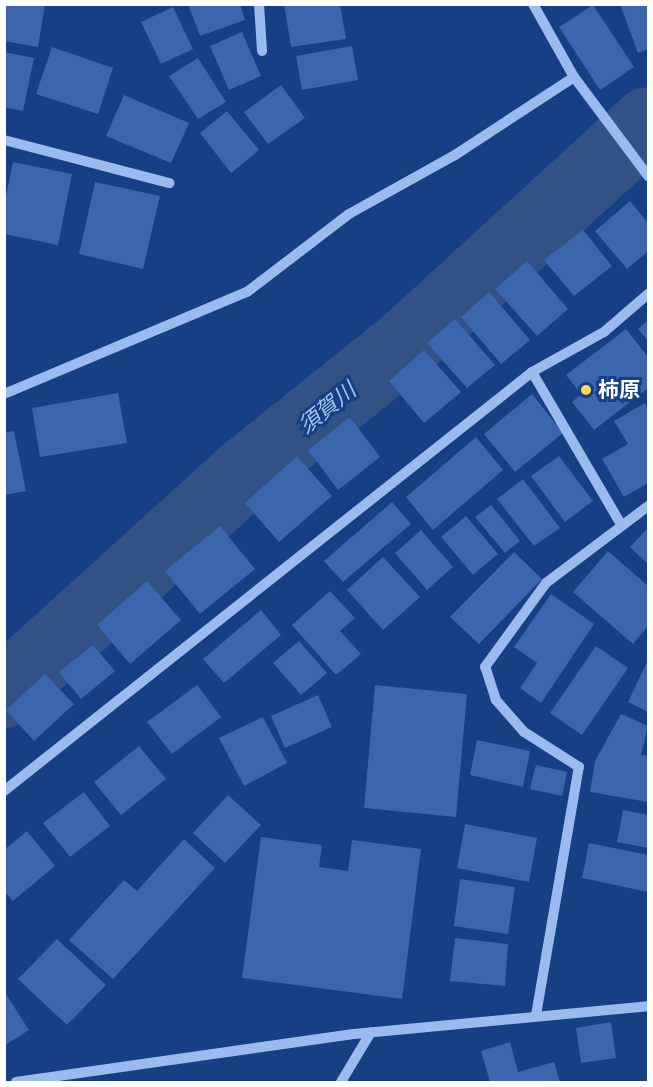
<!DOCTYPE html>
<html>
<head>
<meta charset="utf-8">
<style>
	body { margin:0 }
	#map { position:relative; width:653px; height:1087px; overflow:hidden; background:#163f84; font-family:"PT Sans Narrow","Noto Sans JP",sans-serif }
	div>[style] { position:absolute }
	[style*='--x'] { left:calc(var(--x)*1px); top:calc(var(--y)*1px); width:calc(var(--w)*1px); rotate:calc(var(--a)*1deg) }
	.river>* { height:72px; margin:-36px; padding:0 36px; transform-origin:36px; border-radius:36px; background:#325185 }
	.building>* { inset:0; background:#3b65ac }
	.minor>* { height:10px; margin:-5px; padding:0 5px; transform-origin:5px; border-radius:5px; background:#9bbaed }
	.dots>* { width:16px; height:16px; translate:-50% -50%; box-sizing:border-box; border:3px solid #163f84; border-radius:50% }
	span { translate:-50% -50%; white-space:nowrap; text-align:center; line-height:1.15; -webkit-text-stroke:6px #163f84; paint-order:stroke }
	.poi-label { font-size:21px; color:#fff; font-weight:700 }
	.left { translate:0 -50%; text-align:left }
	.water-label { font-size:22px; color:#a6c5f5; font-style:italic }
	.frame { position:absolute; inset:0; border:6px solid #fff; pointer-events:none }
</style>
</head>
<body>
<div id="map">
	<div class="river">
		<i style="--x:4;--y:692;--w:323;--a:-42.2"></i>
		<i style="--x:243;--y:475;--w:208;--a:-38.7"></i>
		<i style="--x:405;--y:345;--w:329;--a:-42.4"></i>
	</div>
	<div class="building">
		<i style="clip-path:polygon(4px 4px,45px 4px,38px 47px,4px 41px)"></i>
		<i style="clip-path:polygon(188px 4px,240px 4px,245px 20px,200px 36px)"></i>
		<i style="clip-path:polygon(284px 4px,340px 4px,346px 39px,291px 47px)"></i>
		<i style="clip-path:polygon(620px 4px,648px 4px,648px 49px,638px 53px)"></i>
		<i style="clip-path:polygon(593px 5px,634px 67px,600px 90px,559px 27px)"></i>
		<i style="clip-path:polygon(173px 7px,193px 49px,161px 64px,141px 22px)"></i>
		<i style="clip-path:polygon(242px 32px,261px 76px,229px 90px,210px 46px)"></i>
		<i style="clip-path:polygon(352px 46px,358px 80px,302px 90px,296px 56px)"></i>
		<i style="clip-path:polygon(52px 47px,113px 68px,98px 114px,36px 94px)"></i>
		<i style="clip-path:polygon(4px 52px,34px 58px,23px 111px,4px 107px)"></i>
		<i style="clip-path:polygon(198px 58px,226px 102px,198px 119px,169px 76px)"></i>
		<i style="clip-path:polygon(281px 85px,305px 118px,268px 144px,244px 112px)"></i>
		<i style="clip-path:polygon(124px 95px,189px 123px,171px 163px,106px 136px)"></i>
		<i style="clip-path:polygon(227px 111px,259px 150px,231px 173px,200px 133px)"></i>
		<i style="clip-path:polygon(13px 162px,72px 174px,58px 245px,4px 234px,4px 205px)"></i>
		<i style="clip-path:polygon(95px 182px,160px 196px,143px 269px,79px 254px)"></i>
		<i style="clip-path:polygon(630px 201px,648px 223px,648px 251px,627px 269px,595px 231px)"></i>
		<i style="clip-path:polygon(583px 230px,612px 266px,574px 296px,544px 260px)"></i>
		<i style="clip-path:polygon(527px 261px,568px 309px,537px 336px,495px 289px)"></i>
		<i style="clip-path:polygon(489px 292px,530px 340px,501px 364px,461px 317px)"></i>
		<i style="clip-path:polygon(455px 319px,495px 365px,467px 388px,427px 343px)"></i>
		<i style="clip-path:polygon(648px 320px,648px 341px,638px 329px)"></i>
		<i style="clip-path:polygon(626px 329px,648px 357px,648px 388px,594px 430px,572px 402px,581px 394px,566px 375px)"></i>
		<i style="clip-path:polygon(424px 350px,461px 392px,424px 423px,389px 381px)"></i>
		<i style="clip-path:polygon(118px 393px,127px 443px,40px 457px,32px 408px)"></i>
		<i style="clip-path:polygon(532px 394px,563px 433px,515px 472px,484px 434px)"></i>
		<i style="clip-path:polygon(645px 403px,648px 410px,648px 483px,624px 497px,602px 459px,628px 444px,614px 421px)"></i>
		<i style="clip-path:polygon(350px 417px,380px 457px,338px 490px,308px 450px)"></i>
		<i style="clip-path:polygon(14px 431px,26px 491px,4px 495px,4px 433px)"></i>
		<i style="clip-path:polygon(476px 437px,503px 470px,433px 530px,406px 497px)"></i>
		<i style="clip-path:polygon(297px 456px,332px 496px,279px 542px,245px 503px)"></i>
		<i style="clip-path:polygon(559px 456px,593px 501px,565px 522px,531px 476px)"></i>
		<i style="clip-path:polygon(523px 479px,560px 528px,534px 546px,497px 499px)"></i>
		<i style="clip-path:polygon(392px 502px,411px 524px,343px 582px,324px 561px)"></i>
		<i style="clip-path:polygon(491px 505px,520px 541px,505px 553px,475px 517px)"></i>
		<i style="clip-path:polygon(466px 516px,498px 554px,473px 575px,441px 537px)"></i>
		<i style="clip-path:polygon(220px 526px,255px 569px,200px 614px,165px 571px)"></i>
		<i style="clip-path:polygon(648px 528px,648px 564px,630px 547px)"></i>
		<i style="clip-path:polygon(421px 530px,453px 567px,427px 590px,395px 553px)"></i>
		<i style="clip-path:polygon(608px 551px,648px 586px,648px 626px,633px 644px,573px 592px)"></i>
		<i style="clip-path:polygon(514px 552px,542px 579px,479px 644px,450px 617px)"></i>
		<i style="clip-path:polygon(383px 557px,420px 597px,383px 630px,347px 590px)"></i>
		<i style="clip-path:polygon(147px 581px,181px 620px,130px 664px,97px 625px)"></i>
		<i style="clip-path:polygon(330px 591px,355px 618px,340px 631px,361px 654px,336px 675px,292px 625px)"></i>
		<i style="clip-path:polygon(551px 594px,594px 624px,541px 703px,520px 688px,537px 663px,514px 647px)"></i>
		<i style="clip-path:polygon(261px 610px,281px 635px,224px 683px,203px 659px)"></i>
		<i style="clip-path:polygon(299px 641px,327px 673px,301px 695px,273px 663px)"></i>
		<i style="clip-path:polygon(93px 645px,115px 671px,81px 699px,59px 672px)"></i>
		<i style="clip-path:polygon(596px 646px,628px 668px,582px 735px,550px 713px)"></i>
		<i style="clip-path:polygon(648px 660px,648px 712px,628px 702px)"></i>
		<i style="clip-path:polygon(45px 674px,74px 704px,34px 741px,6px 710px)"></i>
		<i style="clip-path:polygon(197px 685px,221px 717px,172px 754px,147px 722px)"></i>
		<i style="clip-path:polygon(375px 685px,467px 694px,456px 817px,364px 808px)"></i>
		<i style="clip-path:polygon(318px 695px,332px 727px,285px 748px,271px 716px)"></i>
		<i style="clip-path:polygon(621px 714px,648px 726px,641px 755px,648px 756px,648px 802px,590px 792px,595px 761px)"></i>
		<i style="clip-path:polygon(263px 717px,287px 763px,244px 786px,219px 738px)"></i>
		<i style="clip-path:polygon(477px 740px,530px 751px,523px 787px,470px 775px)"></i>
		<i style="clip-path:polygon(139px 746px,166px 779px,121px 815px,94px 782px)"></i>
		<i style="clip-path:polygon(536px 765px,567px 772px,562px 796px,530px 789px)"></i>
		<i style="clip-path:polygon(84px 792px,110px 826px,70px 857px,43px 823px)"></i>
		<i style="clip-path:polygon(228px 795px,261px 825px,225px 863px,193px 833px)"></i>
		<i style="clip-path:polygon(623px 810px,648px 815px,648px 848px,617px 842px)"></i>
		<i style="clip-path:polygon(465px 824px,537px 838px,529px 882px,457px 868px)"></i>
		<i style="clip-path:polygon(27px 831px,55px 866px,13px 901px,4px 891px,4px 850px)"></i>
		<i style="clip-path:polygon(261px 837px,322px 845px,319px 867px,348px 871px,352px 840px,421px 849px,402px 999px,242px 978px)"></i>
		<i style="clip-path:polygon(184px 839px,215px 868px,113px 979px,69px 940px,124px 880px,137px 891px)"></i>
		<i style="clip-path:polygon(589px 843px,648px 855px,648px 892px,582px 878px)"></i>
		<i style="clip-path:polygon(460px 879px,515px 887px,508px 934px,454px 926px)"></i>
		<i style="clip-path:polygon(455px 938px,508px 944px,505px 986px,450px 981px)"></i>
		<i style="clip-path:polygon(57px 939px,106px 985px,67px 1025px,18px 979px)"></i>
		<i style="clip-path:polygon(4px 991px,29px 1030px,4px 1046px)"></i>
		<i style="clip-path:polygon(611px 1022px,616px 1058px,581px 1063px,576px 1028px)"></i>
		<i style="clip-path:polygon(510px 1042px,518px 1072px,554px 1062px,560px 1082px,490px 1082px,481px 1051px)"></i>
	</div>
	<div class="minor">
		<i style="--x:259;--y:4;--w:47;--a:86.3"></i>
		<i style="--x:533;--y:4;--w:84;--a:60.7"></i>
		<i style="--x:574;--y:77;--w:124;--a:53.2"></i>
		<i style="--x:4;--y:140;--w:171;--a:14.6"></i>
		<i style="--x:532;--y:372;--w:178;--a:59.7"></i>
		<i style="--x:4;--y:394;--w:264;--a:-22.8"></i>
		<i style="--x:247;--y:292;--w:128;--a:-37.4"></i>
		<i style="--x:349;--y:214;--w:121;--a:-29.1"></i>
		<i style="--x:455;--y:155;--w:142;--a:-33.2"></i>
		<i style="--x:4;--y:791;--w:674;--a:-38.43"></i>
		<i style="--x:532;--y:372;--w:82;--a:-29.1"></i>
		<i style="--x:604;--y:332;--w:58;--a:-40.8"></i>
		<i style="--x:536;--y:1015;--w:252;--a:-80.2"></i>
		<i style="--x:579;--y:767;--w:65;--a:-147.5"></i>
		<i style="--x:524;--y:732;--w:43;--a:-131.2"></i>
		<i style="--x:496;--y:700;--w:35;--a:-108"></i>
		<i style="--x:485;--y:667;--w:104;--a:-54"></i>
		<i style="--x:546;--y:583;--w:128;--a:-37"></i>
		<i style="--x:16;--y:1082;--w:341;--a:-8.1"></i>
		<i style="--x:354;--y:1034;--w:295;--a:-5.4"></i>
		<i style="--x:341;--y:1082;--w:58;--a:-59"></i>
	</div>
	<div class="dots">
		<i style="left:586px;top:390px;background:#ffda57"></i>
	</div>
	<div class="poi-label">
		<span class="left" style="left:598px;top:390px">柿原</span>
	</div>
	<div class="water-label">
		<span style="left:327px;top:408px;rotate:-39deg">須賀川</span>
	</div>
	<div class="frame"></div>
</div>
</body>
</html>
